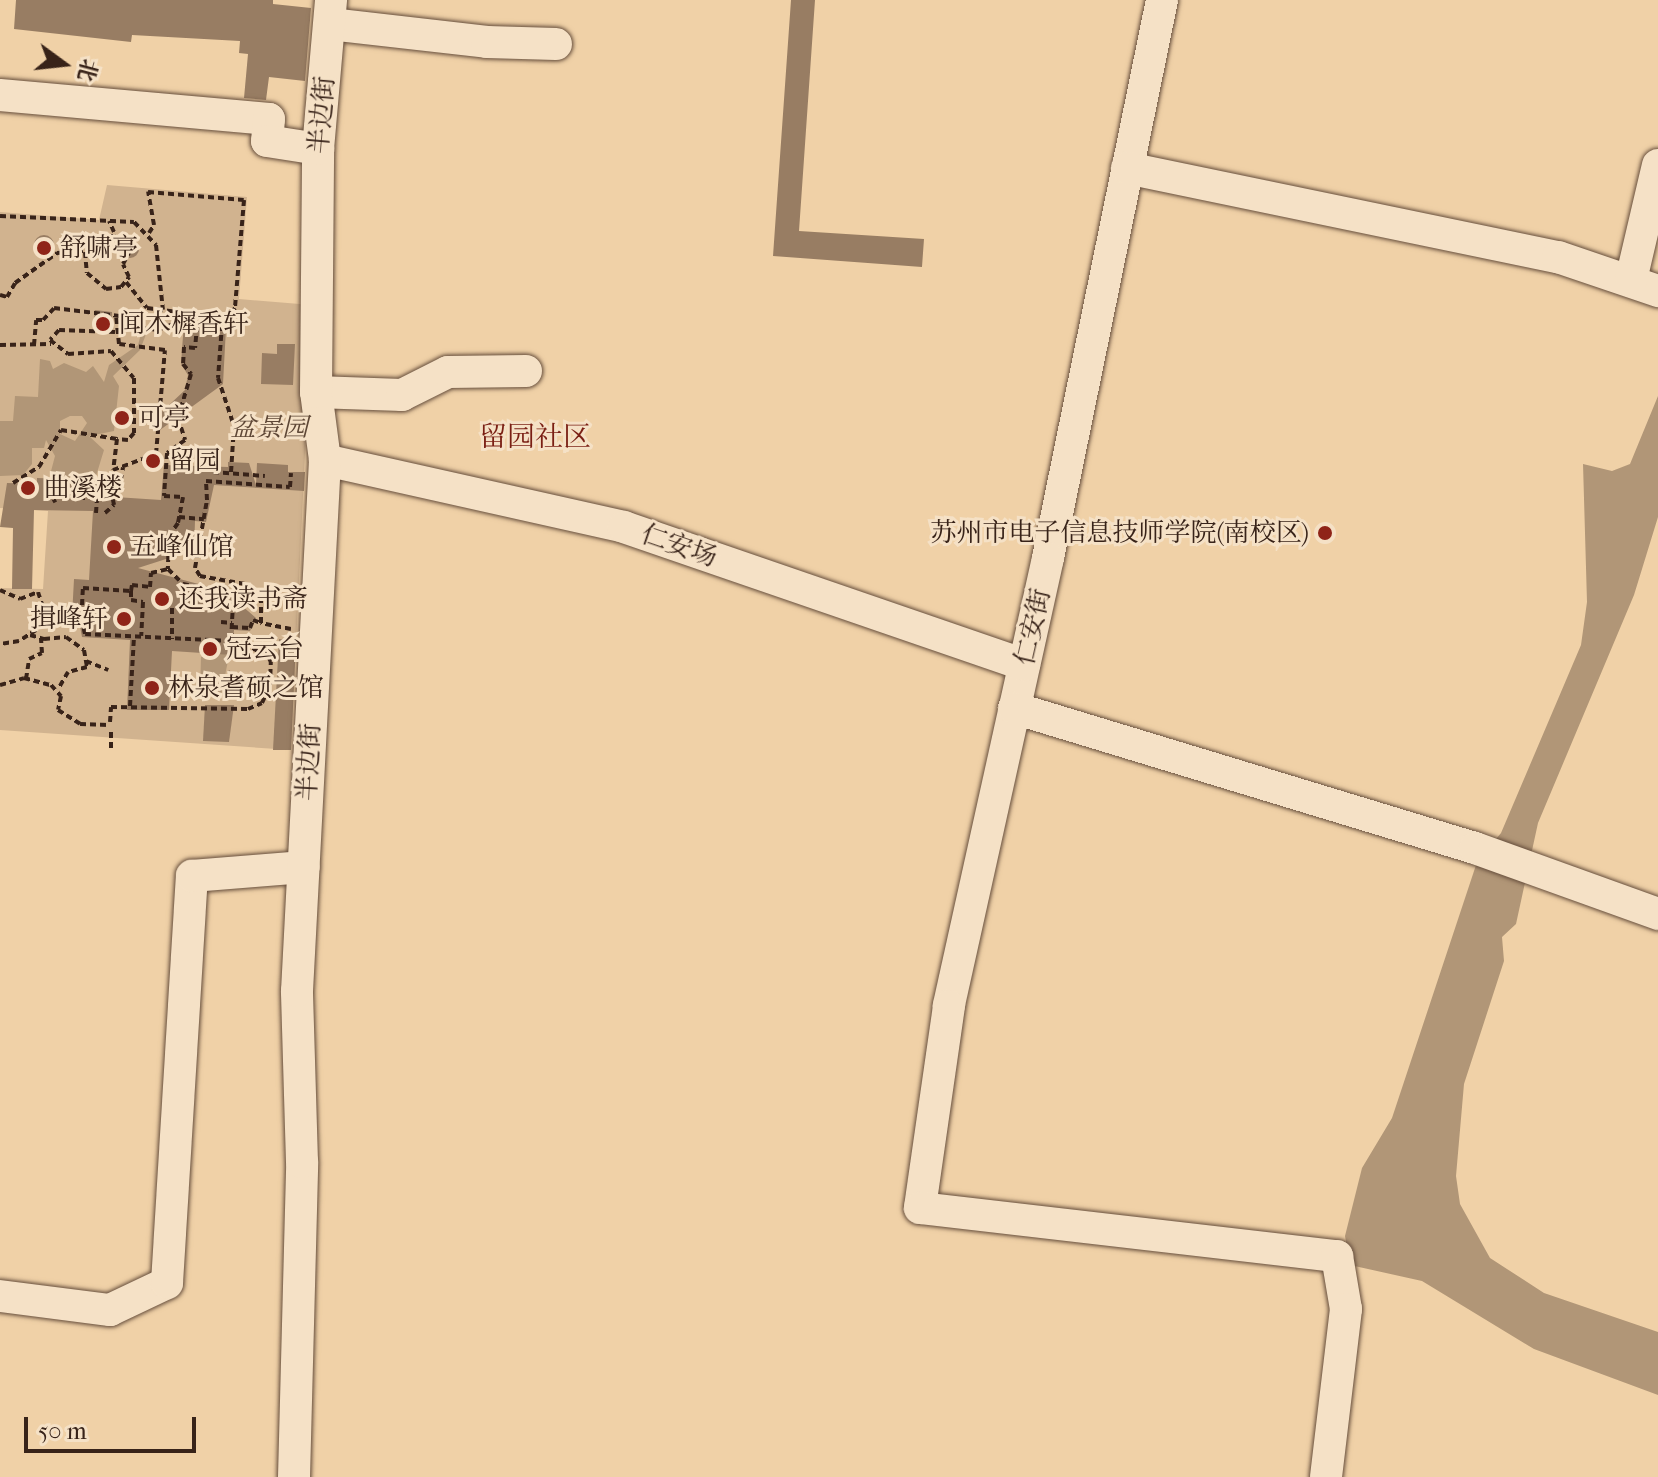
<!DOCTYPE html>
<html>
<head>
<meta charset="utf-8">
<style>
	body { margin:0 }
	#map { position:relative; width:1658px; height:1477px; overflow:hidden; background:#f0d1a7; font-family:"IM FELL French Canon","Noto Serif SC",serif }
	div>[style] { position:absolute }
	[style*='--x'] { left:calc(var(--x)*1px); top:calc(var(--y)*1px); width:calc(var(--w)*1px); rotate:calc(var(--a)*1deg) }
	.green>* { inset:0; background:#d1b38f }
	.water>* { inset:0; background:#b19677 }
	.building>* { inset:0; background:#987d63 }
	.round { border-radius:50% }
	.path>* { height:4px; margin-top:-2px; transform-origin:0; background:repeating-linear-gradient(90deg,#382319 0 6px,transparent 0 10px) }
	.roads { filter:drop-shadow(0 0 2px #664e3c) drop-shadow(0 0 2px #664e3c) }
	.minor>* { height:32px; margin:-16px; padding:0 16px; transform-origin:16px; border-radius:16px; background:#f5e1c6 }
	.dots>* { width:22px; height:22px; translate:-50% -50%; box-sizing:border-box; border:4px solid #f5e1c6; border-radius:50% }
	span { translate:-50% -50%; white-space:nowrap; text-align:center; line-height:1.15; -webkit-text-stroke:6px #f5e1c6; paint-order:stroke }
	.street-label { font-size:26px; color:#382319 }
	.poi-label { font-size:26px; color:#382319 }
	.left { translate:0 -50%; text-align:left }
	.right { translate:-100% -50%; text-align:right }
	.park-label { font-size:26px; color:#5e4736; font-style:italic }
	.neighbourhood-label { font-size:28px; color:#7a1f14 }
	.north { position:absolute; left:24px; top:24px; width:80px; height:80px; -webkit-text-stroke:6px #f5e1c6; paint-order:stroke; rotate:105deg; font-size:22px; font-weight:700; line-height:32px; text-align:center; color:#382319 }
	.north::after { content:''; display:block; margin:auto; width:28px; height:36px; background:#382319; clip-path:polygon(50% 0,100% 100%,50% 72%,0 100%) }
	.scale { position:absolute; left:24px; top:1417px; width:172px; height:36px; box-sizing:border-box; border:4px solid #382319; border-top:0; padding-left:10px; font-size:24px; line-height:28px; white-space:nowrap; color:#382319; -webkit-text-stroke:6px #f5e1c6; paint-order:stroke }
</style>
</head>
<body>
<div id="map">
	<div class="green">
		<i style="clip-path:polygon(107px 185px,247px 197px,239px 299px,312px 305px,291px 750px,0 730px,0 588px,43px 589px,48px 511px,0 508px,0 212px,99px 220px)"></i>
	</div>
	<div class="water">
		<i style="clip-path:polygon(evenodd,143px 327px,148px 329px,140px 350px,113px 376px,119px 386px,114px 431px,89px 436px,104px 450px,96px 476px,63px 481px,61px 475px,50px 475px,55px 456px,46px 440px,44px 448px,32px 448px,32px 464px,23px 475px,0 476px,0 421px,13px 421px,15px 396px,38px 397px,40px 359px,50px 361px,53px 369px,64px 363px,86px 372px,93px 366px,104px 382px,109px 365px,138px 345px,143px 327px,70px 416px,82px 416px,87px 423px,75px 441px,60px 434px,60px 421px,70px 416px)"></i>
		<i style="clip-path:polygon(1658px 396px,1658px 517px,1634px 595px,1538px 823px,1516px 924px,1502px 937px,1504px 961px,1464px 1084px,1456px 1176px,1460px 1204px,1490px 1258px,1544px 1293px,1658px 1332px,1658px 1395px,1534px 1349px,1422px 1281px,1350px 1265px,1345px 1236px,1362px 1168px,1392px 1118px,1477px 862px,1501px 833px,1581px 645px,1587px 602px,1583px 464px,1612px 471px,1630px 464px)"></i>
		<i style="clip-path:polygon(217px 650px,229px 656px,221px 695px,200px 695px,201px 657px,216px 655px)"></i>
	</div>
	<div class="building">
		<i style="clip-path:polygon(16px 0,273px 0,273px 4px,311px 8px,305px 81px,269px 77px,266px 100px,244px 98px,248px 54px,239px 53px,240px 41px,132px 35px,131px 42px,14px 29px)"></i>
		<i style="clip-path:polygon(791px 0,815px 0,799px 231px,924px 239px,922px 267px,773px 256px)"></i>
		<i class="round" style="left:34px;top:235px;width:20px;height:20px"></i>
		<i class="round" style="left:121px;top:240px;width:18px;height:18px"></i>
		<i style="clip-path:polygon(95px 310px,112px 312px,111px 331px,93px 329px)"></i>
		<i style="clip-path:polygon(184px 322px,226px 328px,223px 384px,160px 430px,152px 421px,185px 390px,188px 375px,181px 364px)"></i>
		<i style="clip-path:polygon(277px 344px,295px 344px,293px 385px,261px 384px,262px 353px,277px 354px)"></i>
		<i class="round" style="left:112px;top:408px;width:20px;height:20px"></i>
		<i style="clip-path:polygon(228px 462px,249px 463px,256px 485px,257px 463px,288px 465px,288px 472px,305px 472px,304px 491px,214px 485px,206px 522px,195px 521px,194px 550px,138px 568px,225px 591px,256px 618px,250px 631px,234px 630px,232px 655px,172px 651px,169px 710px,127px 710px,130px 640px,82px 637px,78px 616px,72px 616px,74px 579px,89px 580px,93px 511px,34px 510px,32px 589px,12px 589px,13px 528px,0 527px,7px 483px,37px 484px,37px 478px,96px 480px,100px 496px,161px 500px,164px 465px,228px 467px)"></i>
		<i style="clip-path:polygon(279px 639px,296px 641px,291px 750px,273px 750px)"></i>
		<i style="clip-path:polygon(229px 670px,244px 682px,229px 694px,224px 682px)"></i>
		<i style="clip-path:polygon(205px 705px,234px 705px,229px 742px,203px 741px)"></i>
	</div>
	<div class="path">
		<i style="--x:0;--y:216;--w:134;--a:2.6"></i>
		<i style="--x:134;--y:222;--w:32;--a:46"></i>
		<i style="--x:156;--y:245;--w:65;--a:83.9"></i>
		<i style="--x:149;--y:233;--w:9;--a:-58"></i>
		<i style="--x:154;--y:225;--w:34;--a:-100"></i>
		<i style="--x:148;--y:192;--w:96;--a:4.8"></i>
		<i style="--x:244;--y:200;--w:108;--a:94.8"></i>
		<i style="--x:235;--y:308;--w:21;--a:127"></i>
		<i style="--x:85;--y:252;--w:21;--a:85"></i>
		<i style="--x:87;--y:273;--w:25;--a:40"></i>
		<i style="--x:106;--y:289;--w:15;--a:-8"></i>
		<i style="--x:121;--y:287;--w:13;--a:-51"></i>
		<i style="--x:129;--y:277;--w:14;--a:-115"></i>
		<i style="--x:123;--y:264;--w:15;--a:-62"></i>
		<i style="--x:130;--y:251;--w:22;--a:-137"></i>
		<i style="--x:126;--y:282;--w:33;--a:51"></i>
		<i style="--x:147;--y:308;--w:69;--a:7.5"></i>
		<i style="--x:215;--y:317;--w:11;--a:49"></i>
		<i style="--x:222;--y:325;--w:53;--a:94.3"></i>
		<i style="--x:218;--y:378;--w:51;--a:71.6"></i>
		<i style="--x:234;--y:426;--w:47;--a:93.7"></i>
		<i style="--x:0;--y:295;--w:7;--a:16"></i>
		<i style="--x:7;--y:297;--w:16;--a:-60"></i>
		<i style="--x:15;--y:283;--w:52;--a:-35.5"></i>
		<i style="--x:57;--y:253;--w:49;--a:-4.7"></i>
		<i style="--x:106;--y:249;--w:19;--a:-65"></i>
		<i style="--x:114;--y:232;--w:12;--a:-114"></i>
		<i style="--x:115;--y:332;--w:56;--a:-178"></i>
		<i style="--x:59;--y:330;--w:13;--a:132"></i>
		<i style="--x:50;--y:340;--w:23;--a:38"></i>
		<i style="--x:68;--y:354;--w:43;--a:-4"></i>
		<i style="--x:111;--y:351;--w:35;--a:50"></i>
		<i style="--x:134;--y:378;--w:55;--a:90"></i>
		<i style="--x:134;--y:433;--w:9;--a:131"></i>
		<i style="--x:128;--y:440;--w:11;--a:-175"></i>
		<i style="--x:117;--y:439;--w:31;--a:97"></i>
		<i style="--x:113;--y:470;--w:46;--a:-20.4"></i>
		<i style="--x:156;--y:454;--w:104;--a:-85.1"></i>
		<i style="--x:165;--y:350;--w:46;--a:-172.6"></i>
		<i style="--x:119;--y:344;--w:27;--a:-96"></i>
		<i style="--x:0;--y:345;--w:51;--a:-1.1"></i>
		<i style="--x:34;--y:345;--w:25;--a:-85"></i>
		<i style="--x:36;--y:320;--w:7;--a:0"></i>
		<i style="--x:43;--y:320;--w:16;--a:-47"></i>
		<i style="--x:54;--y:308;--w:66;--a:6.9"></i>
		<i style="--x:120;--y:316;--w:14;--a:45"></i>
		<i style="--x:130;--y:326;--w:28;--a:8"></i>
		<i style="--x:158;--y:330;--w:16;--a:-22"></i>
		<i style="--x:173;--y:324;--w:24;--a:5"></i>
		<i style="--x:197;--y:326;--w:22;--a:95"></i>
		<i style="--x:195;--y:348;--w:11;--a:-175"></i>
		<i style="--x:184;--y:347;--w:17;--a:93"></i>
		<i style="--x:183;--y:364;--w:13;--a:51"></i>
		<i style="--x:191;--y:374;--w:46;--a:106.5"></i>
		<i style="--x:178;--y:418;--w:23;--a:72"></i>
		<i style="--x:185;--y:440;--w:22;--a:144"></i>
		<i style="--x:167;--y:453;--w:43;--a:94"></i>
		<i style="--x:164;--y:496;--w:19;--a:3"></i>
		<i style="--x:183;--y:497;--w:26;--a:101"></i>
		<i style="--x:178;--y:523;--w:16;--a:125"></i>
		<i style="--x:169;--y:536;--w:33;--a:92"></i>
		<i style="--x:168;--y:569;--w:21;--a:45"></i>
		<i style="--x:183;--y:584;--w:42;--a:12.4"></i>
		<i style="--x:224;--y:593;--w:13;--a:48"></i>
		<i style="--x:233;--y:603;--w:38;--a:93"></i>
		<i style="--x:231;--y:641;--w:146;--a:-177.3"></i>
		<i style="--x:85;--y:634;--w:18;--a:-103"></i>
		<i style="--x:213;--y:472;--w:52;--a:4.4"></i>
		<i style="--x:13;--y:483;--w:31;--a:-32"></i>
		<i style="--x:39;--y:467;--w:43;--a:-59.3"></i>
		<i style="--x:61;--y:430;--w:57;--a:9.1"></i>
		<i style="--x:49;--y:491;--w:13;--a:61"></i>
		<i style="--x:79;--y:498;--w:18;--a:0"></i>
		<i style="--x:96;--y:513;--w:26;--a:-86"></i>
		<i style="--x:98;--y:487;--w:21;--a:8"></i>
		<i style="--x:119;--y:490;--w:23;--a:-80"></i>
		<i style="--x:105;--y:513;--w:12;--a:-42"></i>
		<i style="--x:114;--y:505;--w:15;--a:-101"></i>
		<i style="--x:179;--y:517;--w:25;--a:5"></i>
		<i style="--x:0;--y:590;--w:22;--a:24"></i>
		<i style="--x:20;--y:599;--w:19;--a:-21"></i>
		<i style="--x:38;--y:592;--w:13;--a:72"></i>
		<i style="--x:42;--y:604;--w:27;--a:103"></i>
		<i style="--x:36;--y:630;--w:20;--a:147"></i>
		<i style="--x:19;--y:641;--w:19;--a:171"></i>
		<i style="--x:131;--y:591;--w:6;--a:-81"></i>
		<i style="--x:132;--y:585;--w:18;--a:6"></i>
		<i style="--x:150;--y:587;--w:14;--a:-86"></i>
		<i style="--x:151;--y:573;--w:17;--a:-13"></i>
		<i style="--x:82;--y:605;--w:17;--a:-87"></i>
		<i style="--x:83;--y:588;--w:48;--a:3.6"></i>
		<i style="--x:131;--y:591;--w:9;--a:90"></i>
		<i style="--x:131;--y:600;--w:12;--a:9"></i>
		<i style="--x:143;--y:602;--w:34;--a:93"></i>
		<i style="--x:172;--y:608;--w:31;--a:90"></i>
		<i style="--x:221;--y:622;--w:11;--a:5"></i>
		<i style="--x:232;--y:627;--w:18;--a:3"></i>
		<i style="--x:250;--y:628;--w:9;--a:-69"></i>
		<i style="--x:253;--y:620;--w:9;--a:21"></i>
		<i style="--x:291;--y:629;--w:31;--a:-169"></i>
		<i style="--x:261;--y:623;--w:22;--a:-90"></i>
		<i style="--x:261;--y:601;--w:23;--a:-133"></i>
		<i style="--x:245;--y:584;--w:46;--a:-169.9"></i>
		<i style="--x:200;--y:576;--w:9;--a:-122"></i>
		<i style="--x:195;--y:568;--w:69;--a:-80"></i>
		<i style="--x:207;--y:500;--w:19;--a:-93"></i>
		<i style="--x:206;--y:481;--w:84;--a:4.1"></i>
		<i style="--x:290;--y:487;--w:14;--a:-86"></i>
		<i style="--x:30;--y:635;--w:15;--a:16"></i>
		<i style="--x:44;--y:639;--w:22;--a:-5"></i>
		<i style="--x:66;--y:637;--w:22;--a:36"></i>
		<i style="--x:84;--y:650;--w:17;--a:80"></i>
		<i style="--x:87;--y:667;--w:20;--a:165"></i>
		<i style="--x:68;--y:672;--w:20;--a:120"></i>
		<i style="--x:86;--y:661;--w:24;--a:22"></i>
		<i style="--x:26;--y:679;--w:20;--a:-81"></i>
		<i style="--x:29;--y:659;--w:14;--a:-25"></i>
		<i style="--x:42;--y:653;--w:14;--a:-94"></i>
		<i style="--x:0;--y:685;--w:25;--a:-16"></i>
		<i style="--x:24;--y:678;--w:28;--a:15"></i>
		<i style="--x:51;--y:685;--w:15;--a:48"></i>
		<i style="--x:61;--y:696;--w:14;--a:102"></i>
		<i style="--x:58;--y:710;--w:26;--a:32"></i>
		<i style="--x:80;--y:724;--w:29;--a:2"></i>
		<i style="--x:130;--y:706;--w:69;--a:-86.7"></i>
		<i style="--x:110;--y:722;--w:15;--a:-86"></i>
		<i style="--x:111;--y:707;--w:137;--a:0.8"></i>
		<i style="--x:248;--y:709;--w:15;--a:-23"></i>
		<i style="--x:262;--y:703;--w:20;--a:-66"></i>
		<i style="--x:270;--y:685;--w:23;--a:-88"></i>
		<i style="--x:271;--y:662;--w:9;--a:-117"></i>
		<i style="--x:267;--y:654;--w:38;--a:-160"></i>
		<i style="--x:111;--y:748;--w:18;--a:-90"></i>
	</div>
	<div class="roads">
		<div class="minor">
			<i style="--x:1162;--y:0;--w:570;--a:101.55"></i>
			<i style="--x:1048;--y:558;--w:459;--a:102.5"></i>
			<i style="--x:949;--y:1006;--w:204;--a:98.2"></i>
			<i style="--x:920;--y:1208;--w:420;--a:6.6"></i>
			<i style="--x:1337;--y:1256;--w:54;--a:80.4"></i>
			<i style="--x:1346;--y:1309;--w:169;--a:96.8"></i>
			<i style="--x:330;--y:24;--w:158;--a:6.5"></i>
			<i style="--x:487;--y:42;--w:69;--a:1.7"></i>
			<i style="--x:0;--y:95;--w:270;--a:5.1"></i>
			<i style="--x:269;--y:119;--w:22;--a:95"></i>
			<i style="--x:267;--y:141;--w:52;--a:8.9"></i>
			<i style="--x:1127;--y:168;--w:440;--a:11.7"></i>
			<i style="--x:1558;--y:257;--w:106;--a:18.8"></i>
			<i style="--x:1631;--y:280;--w:118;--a:-76.8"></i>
			<i style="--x:316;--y:392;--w:86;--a:2"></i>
			<i style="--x:402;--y:395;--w:51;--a:-26.6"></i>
			<i style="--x:448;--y:372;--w:78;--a:-0.7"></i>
			<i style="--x:325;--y:460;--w:306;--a:12.6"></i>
			<i style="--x:624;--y:527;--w:423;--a:19"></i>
			<i style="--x:1014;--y:708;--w:482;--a:16.9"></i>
			<i style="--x:1475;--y:848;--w:195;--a:19.8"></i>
			<i style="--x:0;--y:1296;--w:111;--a:7.3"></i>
			<i style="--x:110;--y:1310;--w:63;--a:-25.3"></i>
			<i style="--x:167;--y:1283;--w:408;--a:-86.5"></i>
			<i style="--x:192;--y:876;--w:112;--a:-4.6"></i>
			<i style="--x:294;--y:1477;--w:315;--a:-88.5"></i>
			<i style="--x:302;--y:1162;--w:171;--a:-91.7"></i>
			<i style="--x:297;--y:991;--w:532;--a:-86.98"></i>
			<i style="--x:325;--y:460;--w:69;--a:-97.5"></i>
			<i style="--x:316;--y:392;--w:243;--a:-89.5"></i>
			<i style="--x:318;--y:149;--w:150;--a:-85"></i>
		</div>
	</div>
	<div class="dots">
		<i style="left:44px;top:248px;background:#8f2418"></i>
		<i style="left:103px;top:324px;background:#8f2418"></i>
		<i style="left:122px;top:418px;background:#8f2418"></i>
		<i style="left:153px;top:461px;background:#8f2418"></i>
		<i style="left:28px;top:488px;background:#8f2418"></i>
		<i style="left:1325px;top:533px;background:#8f2418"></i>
		<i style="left:114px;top:547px;background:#8f2418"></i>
		<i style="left:162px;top:599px;background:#8f2418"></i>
		<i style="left:124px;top:619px;background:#8f2418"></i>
		<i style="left:210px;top:649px;background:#8f2418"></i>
		<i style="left:152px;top:688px;background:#8f2418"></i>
	</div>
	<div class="street-label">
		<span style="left:322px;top:115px;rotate:-85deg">半边街</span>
		<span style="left:679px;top:546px;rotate:19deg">仁安场</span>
		<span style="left:1033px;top:627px;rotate:-77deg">仁安街</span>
		<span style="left:309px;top:762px;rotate:-87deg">半边街</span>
	</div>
	<div class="poi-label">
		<span class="left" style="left:60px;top:248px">舒啸亭</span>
		<span class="left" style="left:119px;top:324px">闻木樨香轩</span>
		<span class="left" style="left:138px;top:418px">可亭</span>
		<span class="left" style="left:169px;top:461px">留园</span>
		<span class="left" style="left:44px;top:488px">曲溪楼</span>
		<span class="right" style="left:1309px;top:533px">苏州市电子信息技师学院(南校区)</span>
		<span class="left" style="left:130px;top:547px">五峰仙馆</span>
		<span class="left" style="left:178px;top:599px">还我读书斋</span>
		<span class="right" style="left:108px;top:619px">揖峰轩</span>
		<span class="left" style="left:226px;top:649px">冠云台</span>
		<span class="left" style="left:168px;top:688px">林泉耆硕之馆</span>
	</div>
	<div class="park-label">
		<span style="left:269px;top:428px">盆景园</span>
	</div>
	<div class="neighbourhood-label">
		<span style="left:535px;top:437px">留园社区</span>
	</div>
	<div class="north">北</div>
	<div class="scale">50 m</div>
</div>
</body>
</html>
